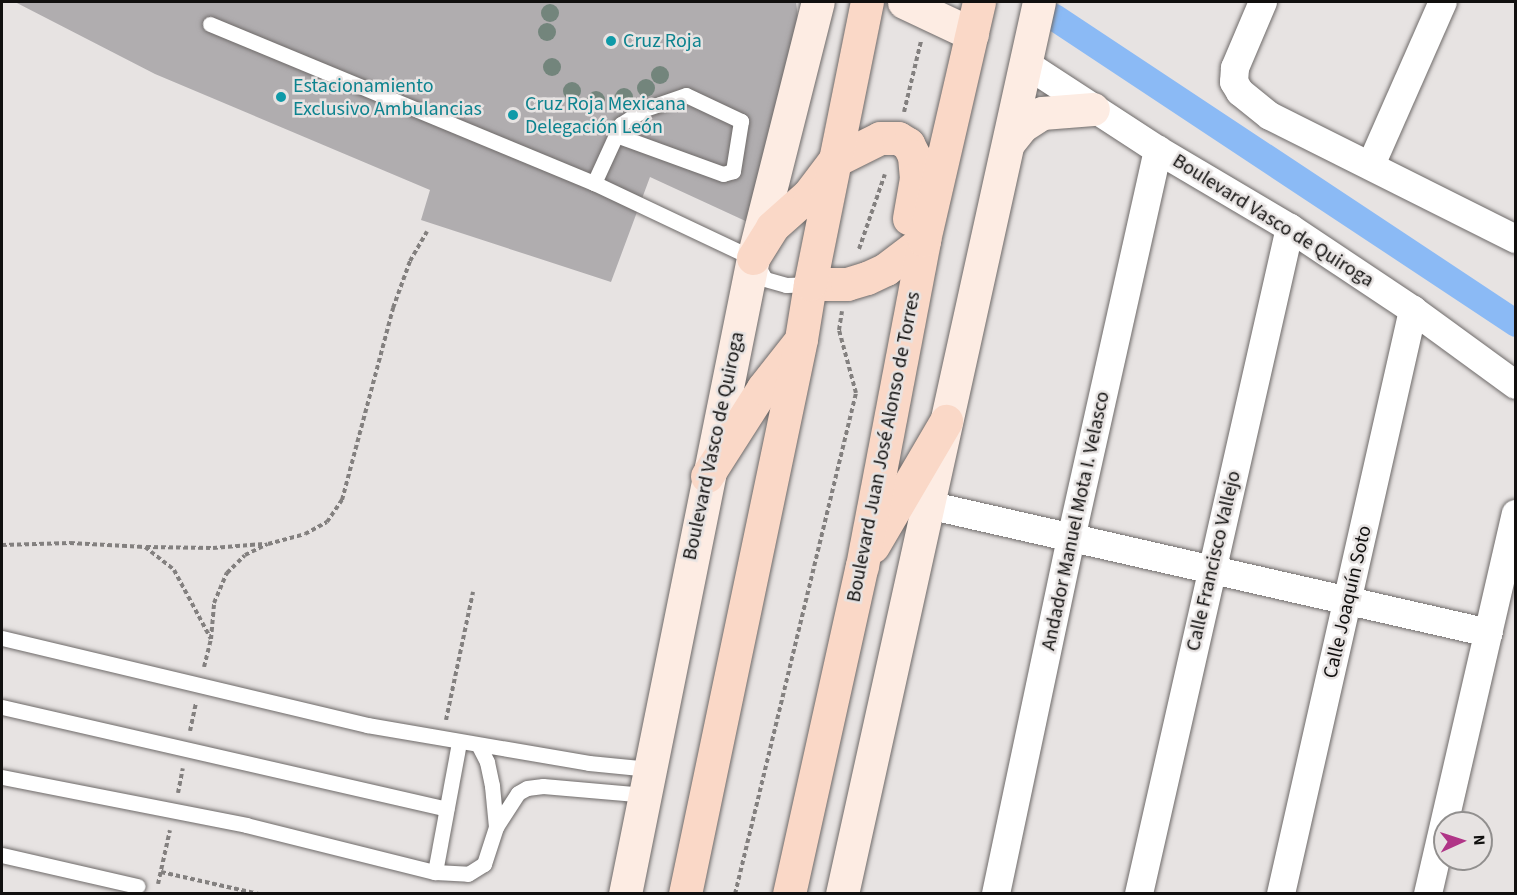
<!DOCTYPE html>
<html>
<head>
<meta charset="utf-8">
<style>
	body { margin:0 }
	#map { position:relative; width:1517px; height:895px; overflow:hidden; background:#e7e3e2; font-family:"Source Sans 3",sans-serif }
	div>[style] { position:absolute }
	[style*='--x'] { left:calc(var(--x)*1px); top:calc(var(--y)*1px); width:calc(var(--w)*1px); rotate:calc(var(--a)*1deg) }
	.canal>* { height:27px; margin:-13.5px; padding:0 13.5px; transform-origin:13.5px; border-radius:13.5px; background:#8bbaf5 }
	.building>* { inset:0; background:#b0adaf }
	.path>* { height:4px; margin-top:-2px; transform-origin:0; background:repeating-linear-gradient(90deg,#83807f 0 4.5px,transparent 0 7.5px) }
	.roads { filter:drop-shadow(0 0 2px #6e6a69) drop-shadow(0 0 2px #6e6a69) }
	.lane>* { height:15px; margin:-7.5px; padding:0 7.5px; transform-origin:7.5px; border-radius:7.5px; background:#fff }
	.street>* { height:28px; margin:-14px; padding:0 14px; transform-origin:14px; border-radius:14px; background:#fff }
	.secondary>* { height:33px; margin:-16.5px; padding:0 16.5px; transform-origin:16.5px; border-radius:16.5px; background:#fdece3 }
	.primary>* { height:33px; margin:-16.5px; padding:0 16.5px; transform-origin:16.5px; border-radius:16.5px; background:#fad8c7 }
	.trees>* { width:18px; height:18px; margin:-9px; border-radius:50%; background:#73857c }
	.dots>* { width:16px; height:16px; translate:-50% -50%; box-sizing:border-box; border:3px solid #e7e3e2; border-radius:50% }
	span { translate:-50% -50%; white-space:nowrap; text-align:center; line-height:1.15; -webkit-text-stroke:5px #e7e3e2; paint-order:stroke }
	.culture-label { font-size:20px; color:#0d838f }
	.left { translate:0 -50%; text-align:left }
	.street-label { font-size:20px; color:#11100f }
	.frame { position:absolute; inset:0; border:3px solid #11100f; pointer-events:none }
	.north { position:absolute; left:1433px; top:811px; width:60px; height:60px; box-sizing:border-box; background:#e7e3e2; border:2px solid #918f8e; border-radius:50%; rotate:87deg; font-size:16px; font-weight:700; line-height:24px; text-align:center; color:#11100f }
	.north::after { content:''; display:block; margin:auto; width:21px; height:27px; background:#b03587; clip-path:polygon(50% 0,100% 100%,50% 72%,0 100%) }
</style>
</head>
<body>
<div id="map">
	<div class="canal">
		<i style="--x:1054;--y:17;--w:554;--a:33.52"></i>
	</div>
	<div class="building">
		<i style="clip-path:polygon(15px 2px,796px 2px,798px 18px,752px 224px,650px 177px,611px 282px,421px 220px,430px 190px,155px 74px)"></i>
	</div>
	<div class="path">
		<i style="--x:904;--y:112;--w:73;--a:-76.5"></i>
		<i style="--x:859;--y:249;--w:79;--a:-70.9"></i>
		<i style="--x:2;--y:545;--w:68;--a:-1.7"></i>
		<i style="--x:70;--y:543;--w:75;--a:3.1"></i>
		<i style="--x:145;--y:547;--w:37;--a:38"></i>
		<i style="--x:174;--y:570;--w:78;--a:61.8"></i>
		<i style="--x:146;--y:547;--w:67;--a:0.9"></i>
		<i style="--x:213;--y:548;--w:51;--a:-4.5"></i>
		<i style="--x:204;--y:667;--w:29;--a:-76"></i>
		<i style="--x:211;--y:639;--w:36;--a:-85"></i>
		<i style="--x:214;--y:603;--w:33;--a:-67"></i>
		<i style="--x:227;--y:573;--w:25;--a:-45"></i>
		<i style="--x:245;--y:555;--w:25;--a:-26"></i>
		<i style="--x:268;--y:544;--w:38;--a:-15"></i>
		<i style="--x:305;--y:534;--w:25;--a:-29"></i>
		<i style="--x:327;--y:522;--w:27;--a:-56"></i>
		<i style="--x:342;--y:500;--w:199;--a:-75.1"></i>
		<i style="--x:393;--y:308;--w:50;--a:-70.1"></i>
		<i style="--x:410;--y:261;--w:34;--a:-60"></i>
		<i style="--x:446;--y:720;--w:131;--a:-78.1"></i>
		<i style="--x:190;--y:731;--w:29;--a:-78"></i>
		<i style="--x:178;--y:793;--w:25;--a:-79"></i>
		<i style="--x:161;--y:872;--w:100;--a:12.7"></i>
		<i style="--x:158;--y:884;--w:55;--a:-77.5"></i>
		<i style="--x:735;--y:894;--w:515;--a:-76.42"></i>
		<i style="--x:856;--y:393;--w:65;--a:-105.1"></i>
		<i style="--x:839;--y:330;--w:19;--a:-81"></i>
	</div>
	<div class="roads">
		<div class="lane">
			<i style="--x:210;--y:24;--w:416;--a:22.5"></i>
			<i style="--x:594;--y:183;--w:176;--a:25.3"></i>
			<i style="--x:753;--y:258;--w:24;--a:60"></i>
			<i style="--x:765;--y:279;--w:22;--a:16"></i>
			<i style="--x:786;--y:285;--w:24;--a:-2"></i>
			<i style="--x:594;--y:183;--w:53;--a:-65.4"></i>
			<i style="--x:616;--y:135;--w:12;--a:-66"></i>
			<i style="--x:621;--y:124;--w:28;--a:-32"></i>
			<i style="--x:645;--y:109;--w:43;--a:-18.9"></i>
			<i style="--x:686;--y:95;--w:61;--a:25.3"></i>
			<i style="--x:741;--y:121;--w:51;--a:99.1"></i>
			<i style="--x:733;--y:171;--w:10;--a:163"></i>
			<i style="--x:723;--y:174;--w:114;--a:-160"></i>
			<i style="--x:2;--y:638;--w:375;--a:13.4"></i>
			<i style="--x:367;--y:725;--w:225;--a:9.7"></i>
			<i style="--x:589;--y:763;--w:61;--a:5.6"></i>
			<i style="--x:2;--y:707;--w:456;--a:12.9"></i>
			<i style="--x:479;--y:746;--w:18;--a:63"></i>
			<i style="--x:487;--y:762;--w:25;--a:78"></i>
			<i style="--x:492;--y:786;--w:41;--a:84.4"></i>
			<i style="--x:2;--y:777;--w:249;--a:11.1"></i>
			<i style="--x:246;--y:825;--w:195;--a:14"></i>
			<i style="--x:435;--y:872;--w:33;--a:3"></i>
			<i style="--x:468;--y:874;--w:19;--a:-32"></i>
			<i style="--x:484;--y:864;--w:39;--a:-72"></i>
			<i style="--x:496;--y:827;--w:40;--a:-57.1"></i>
			<i style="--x:518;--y:793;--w:10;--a:-29"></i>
			<i style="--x:527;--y:788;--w:16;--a:-7"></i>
			<i style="--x:543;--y:786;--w:102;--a:5"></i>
			<i style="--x:2;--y:855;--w:139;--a:12.9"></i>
			<i style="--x:435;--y:872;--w:132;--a:-79.5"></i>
		</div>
		<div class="street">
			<i style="--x:1263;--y:2;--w:72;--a:113"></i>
			<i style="--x:1235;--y:68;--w:14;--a:94"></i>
			<i style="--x:1234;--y:82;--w:12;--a:59"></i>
			<i style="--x:1240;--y:92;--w:38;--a:39"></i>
			<i style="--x:1270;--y:116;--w:275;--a:26.6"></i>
			<i style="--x:1026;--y:64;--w:158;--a:33.1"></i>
			<i style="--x:1158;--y:150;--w:153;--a:30.6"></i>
			<i style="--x:1290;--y:228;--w:148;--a:33.7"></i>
			<i style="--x:1413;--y:310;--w:127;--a:36.1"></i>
			<i style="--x:1371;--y:165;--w:178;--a:-66.2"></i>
			<i style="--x:928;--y:505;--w:575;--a:12.85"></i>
			<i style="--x:996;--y:894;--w:363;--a:-78.1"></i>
			<i style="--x:1071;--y:539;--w:399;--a:-77.4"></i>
			<i style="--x:1139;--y:894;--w:683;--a:-77.23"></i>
			<i style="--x:1281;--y:894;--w:599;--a:-77.26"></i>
			<i style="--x:1428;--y:894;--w:390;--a:-77"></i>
		</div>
		<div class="secondary">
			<i style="--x:904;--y:2;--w:75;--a:25.2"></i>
			<i style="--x:1009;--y:142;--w:21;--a:-51"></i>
			<i style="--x:1022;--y:126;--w:24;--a:-33"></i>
			<i style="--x:1042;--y:113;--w:51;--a:-4.5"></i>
			<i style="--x:625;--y:894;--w:649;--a:-78.62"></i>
			<i style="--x:753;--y:258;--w:264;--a:-75.8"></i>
			<i style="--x:842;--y:894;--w:913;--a:-77.55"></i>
		</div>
		<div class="primary">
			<i style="--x:753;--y:258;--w:36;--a:-58"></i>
			<i style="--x:772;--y:227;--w:50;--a:-41.7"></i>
			<i style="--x:809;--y:194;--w:41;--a:-52.9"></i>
			<i style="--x:834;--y:161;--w:51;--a:-26.6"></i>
			<i style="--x:880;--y:138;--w:18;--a:0"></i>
			<i style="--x:898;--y:138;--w:12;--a:31"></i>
			<i style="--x:908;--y:144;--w:13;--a:63"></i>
			<i style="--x:914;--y:156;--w:22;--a:85"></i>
			<i style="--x:916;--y:178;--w:41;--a:99.9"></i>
			<i style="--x:810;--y:284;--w:37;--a:0"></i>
			<i style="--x:847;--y:284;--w:21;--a:-17"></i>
			<i style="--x:867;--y:278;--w:21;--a:-25"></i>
			<i style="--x:886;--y:269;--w:48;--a:-37.3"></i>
			<i style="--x:707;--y:476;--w:104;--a:-57.5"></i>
			<i style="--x:763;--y:388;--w:55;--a:-51.7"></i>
			<i style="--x:873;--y:546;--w:145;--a:-59.7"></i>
			<i style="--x:685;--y:894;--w:567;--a:-78.19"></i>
			<i style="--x:801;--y:339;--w:56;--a:-80.7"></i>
			<i style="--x:810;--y:284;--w:288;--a:-78.6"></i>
			<i style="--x:789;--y:894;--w:336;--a:-77.5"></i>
			<i style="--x:862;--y:566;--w:332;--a:-79.2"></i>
			<i style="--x:924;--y:240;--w:244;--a:-77"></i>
		</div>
	</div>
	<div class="trees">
		<i style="left:550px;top:13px"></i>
		<i style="left:547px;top:32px"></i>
		<i style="left:552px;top:67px"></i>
		<i style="left:660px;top:75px"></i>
		<i style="left:646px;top:88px"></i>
		<i style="left:572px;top:91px"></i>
		<i style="left:624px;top:97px"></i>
		<i style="left:596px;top:100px"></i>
	</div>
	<div class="dots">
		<i style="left:611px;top:41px;background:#0f9aa8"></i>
		<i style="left:281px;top:97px;background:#0f9aa8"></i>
		<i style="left:513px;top:115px;background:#0f9aa8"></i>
	</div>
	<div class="culture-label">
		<span class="left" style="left:623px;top:41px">Cruz Roja</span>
		<span class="left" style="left:293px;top:98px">Estacionamiento<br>Exclusivo Ambulancias</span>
		<span class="left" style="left:525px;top:116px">Cruz Roja Mexicana<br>Delegación León</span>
	</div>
	<div class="street-label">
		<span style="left:1273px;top:221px;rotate:32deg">Boulevard Vasco de Quiroga</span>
		<span style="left:714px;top:446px;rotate:-78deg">Boulevard Vasco de Quiroga</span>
		<span style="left:884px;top:447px;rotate:-79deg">Boulevard Juan José Alonso de Torres</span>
		<span style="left:1076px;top:521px;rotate:-78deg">Andador Manuel Mota I. Velasco</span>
		<span style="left:1214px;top:561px;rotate:-77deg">Calle Francisco Vallejo</span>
		<span style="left:1348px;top:602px;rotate:-77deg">Calle Joaquín Soto</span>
	</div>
	<div class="frame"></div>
	<div class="north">N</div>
</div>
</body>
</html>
